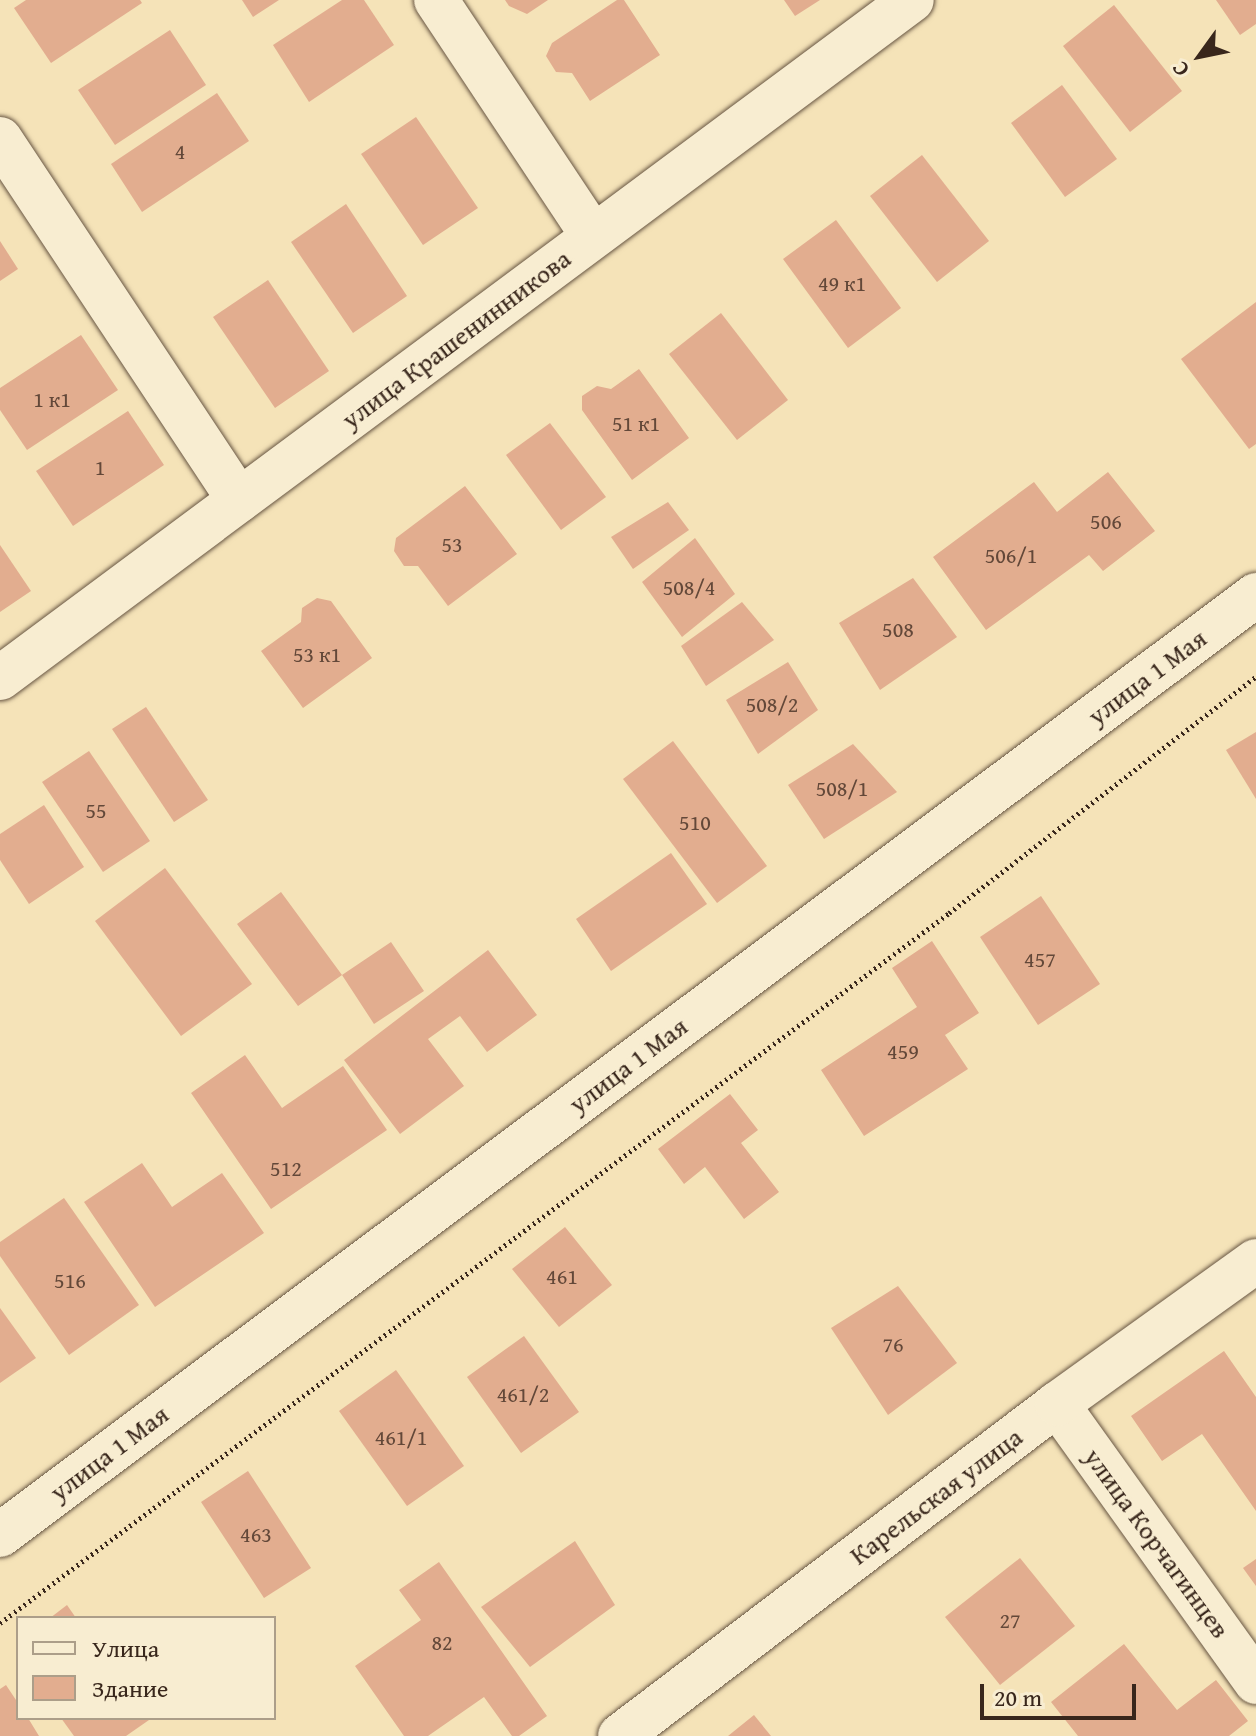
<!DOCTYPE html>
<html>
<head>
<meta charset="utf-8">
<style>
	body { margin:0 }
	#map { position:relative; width:1256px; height:1736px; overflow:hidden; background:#f5e3b8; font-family:"Gentium Book Plus",serif }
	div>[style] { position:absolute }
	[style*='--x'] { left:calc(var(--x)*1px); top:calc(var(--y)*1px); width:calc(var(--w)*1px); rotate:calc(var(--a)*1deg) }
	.building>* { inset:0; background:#e2ad8f }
	.path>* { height:5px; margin-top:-2.5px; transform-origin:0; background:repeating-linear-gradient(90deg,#39271c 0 2px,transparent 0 6px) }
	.roads { filter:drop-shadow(0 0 2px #685643) drop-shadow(0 0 2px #685643) }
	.minor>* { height:44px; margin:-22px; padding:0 22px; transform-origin:22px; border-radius:22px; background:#f8edd1 }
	span { translate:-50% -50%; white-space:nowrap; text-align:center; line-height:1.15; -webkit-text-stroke:6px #f8edd1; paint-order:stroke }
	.number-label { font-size:22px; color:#634839 }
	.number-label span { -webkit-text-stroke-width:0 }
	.street-label { font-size:26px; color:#39271c }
	.legend { position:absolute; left:16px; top:1616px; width:260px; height:104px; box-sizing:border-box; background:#f8edd1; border:2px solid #ac9e89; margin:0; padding:10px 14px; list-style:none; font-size:24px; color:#39271c }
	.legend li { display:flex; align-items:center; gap:16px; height:40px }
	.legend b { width:40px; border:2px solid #ac9e89 }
	.north { position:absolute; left:1160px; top:16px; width:80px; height:80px; -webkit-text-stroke:6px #f8edd1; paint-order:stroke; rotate:237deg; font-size:22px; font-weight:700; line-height:32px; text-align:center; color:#39271c }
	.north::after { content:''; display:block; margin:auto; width:28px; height:36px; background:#39271c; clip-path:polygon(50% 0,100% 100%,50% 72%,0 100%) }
	.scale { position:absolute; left:980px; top:1684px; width:156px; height:36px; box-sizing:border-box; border:4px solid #39271c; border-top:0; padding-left:10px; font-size:24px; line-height:28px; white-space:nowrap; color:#39271c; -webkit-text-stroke:6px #f8edd1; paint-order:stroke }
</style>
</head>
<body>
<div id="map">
	<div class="building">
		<i style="clip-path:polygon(26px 0,140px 0,142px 3px,51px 63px,14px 8px)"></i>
		<i style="clip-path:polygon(242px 0,279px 0,253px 17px)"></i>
		<i style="clip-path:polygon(342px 0,364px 0,394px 45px,309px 102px,273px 45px)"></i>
		<i style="clip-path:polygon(505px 0,548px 0,527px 14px,509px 6px)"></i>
		<i style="clip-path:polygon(617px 0,624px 0,660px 55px,590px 101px,572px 73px,556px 72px,546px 56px,552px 43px)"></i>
		<i style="clip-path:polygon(784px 0,820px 0,795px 16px)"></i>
		<i style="clip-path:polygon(1216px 0,1256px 0,1256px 24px,1240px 35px)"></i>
		<i style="clip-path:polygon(1114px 5px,1182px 91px,1130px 132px,1063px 46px)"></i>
		<i style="clip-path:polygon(170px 30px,206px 85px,115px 145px,78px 90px)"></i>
		<i style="clip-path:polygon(1062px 85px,1117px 159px,1065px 197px,1011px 123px)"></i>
		<i style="clip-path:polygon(217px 93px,249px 141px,142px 212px,111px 164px)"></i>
		<i style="clip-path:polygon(416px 117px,478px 208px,423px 245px,361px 154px)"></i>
		<i style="clip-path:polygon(922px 155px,989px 241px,937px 282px,870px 196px)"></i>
		<i style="clip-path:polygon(346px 204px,407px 296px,353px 333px,291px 242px)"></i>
		<i style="clip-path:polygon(836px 220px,901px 308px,848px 348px,783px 259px)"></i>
		<i style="clip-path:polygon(0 241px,18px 269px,0 281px)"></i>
		<i style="clip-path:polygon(268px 280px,329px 371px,275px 408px,213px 317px)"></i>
		<i style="clip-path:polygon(1256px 302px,1256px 444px,1249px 449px,1181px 359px)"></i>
		<i style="clip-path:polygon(721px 313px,788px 400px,737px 440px,669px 354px)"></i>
		<i style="clip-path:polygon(81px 335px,118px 390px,27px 450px,0 410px,0 388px)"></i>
		<i style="clip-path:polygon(639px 369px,689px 438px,632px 480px,582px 410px,582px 396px,597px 386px,611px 389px)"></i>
		<i style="clip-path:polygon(128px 411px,164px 465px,73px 526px,36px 471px)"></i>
		<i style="clip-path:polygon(550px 423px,606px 497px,561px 530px,506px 455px)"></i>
		<i style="clip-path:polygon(1108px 472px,1155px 531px,1103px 571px,1089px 555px,986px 630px,933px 557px,1034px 482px,1057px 512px)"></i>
		<i style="clip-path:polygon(465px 486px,517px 554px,448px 606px,418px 566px,404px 566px,394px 551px,396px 538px)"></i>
		<i style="clip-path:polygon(668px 502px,689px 530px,633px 569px,611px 537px)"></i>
		<i style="clip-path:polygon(695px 538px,735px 594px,682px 637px,642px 582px)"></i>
		<i style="clip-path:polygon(0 545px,31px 591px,0 612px)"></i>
		<i style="clip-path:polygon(913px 578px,957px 637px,880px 690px,839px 623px)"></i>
		<i style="clip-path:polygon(317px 598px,331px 601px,372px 658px,303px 708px,261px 651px,301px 622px,302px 608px)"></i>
		<i style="clip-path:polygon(742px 602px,774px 640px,706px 686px,681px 646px)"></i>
		<i style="clip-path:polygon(788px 662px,818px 710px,758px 754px,726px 700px)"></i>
		<i style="clip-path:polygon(146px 707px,208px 800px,174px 822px,112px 729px)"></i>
		<i style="clip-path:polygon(1256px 732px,1256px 799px,1226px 750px)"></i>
		<i style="clip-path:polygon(673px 741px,767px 866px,717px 903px,623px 779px)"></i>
		<i style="clip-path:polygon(853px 744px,897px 792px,824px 839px,788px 785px)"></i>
		<i style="clip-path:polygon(89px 751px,150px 841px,103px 872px,42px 782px)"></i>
		<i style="clip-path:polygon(44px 805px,84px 867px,29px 904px,0 860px,0 834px)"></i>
		<i style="clip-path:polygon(671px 853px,707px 904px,611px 971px,576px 919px)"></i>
		<i style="clip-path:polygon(165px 868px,252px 984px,181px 1036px,95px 921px)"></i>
		<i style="clip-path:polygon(281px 892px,342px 975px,391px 942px,424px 991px,374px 1024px,342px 975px,298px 1006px,237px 924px)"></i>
		<i style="clip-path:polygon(1041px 896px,1100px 984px,1038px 1025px,980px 937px)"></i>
		<i style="clip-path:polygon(932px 941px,979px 1013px,945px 1035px,968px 1069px,864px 1136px,821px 1070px,917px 1007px,892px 968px)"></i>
		<i style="clip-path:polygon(488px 950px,537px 1015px,487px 1052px,460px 1016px,428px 1039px,464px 1086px,400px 1134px,344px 1060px)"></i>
		<i style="clip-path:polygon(245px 1055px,282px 1108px,343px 1066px,387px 1130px,271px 1209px,191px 1093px)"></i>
		<i style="clip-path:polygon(730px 1094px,758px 1130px,741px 1143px,779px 1192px,744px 1219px,705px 1167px,684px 1184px,658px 1149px)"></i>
		<i style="clip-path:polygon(142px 1163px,172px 1207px,222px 1173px,264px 1233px,155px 1307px,84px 1202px)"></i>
		<i style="clip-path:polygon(64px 1198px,139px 1305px,69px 1355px,0 1256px,0 1242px)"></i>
		<i style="clip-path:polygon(565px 1227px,612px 1285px,559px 1327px,512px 1269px)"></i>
		<i style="clip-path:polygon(898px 1286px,957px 1363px,888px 1415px,831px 1328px)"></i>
		<i style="clip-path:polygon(0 1308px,36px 1358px,0 1383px)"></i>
		<i style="clip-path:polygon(524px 1336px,579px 1412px,521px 1453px,467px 1377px)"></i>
		<i style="clip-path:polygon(1224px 1351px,1256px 1397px,1256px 1511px,1202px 1434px,1162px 1461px,1131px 1416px)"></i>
		<i style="clip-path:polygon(396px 1370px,464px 1466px,407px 1506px,339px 1411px)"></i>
		<i style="clip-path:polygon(248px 1471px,311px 1568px,264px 1598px,201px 1502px)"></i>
		<i style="clip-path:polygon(575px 1541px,615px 1605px,530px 1667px,481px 1607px)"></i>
		<i style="clip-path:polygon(1020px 1558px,1075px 1626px,1000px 1685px,945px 1617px)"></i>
		<i style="clip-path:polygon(1256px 1559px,1256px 1586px,1243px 1568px)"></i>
		<i style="clip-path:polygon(439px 1562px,547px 1716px,519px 1736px,512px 1736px,484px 1697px,428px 1736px,404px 1736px,355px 1666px,421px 1620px,399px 1590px)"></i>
		<i style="clip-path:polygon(67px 1605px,76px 1618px,50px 1618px)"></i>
		<i style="clip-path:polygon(1124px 1644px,1177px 1710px,1216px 1680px,1248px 1721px,1229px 1736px,1078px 1736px,1051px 1702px)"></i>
		<i style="clip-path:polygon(6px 1685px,18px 1703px,18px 1718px,28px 1718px,39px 1736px,0 1736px,0 1689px)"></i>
		<i style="clip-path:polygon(754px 1715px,771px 1736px,728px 1736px)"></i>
		<i style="clip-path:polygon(61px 1718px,147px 1718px,149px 1720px,126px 1736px,74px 1736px)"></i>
	</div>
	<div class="path">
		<i style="--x:0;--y:1623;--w:1185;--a:-36.8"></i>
		<i style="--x:949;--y:913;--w:387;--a:-37.6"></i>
	</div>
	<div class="roads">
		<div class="minor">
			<i style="--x:436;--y:0;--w:283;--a:56.4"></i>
			<i style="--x:0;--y:139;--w:433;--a:56.5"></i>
			<i style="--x:0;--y:678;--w:1136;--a:-36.63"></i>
			<i style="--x:1057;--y:1404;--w:342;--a:54.4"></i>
			<i style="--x:0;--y:1535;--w:1569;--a:-36.81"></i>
			<i style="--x:620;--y:1736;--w:549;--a:-37.22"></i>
			<i style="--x:1057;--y:1404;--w:245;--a:-35.7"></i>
		</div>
	</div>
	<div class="number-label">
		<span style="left:180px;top:152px">4</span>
		<span style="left:842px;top:284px">49 к1</span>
		<span style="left:52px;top:400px">1 к1</span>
		<span style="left:636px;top:424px">51 к1</span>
		<span style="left:100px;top:468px">1</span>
		<span style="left:1106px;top:522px">506</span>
		<span style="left:452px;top:545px">53</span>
		<span style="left:1011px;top:556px">506/1</span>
		<span style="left:689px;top:588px">508/4</span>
		<span style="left:898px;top:630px">508</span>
		<span style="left:317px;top:655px">53 к1</span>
		<span style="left:772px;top:705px">508/2</span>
		<span style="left:842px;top:789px">508/1</span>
		<span style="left:96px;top:811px">55</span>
		<span style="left:695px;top:823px">510</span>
		<span style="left:1040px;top:960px">457</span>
		<span style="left:903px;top:1052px">459</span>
		<span style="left:286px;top:1169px">512</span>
		<span style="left:562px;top:1277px">461</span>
		<span style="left:70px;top:1281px">516</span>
		<span style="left:893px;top:1345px">76</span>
		<span style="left:523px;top:1395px">461/2</span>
		<span style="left:401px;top:1438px">461/1</span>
		<span style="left:256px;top:1535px">463</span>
		<span style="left:1010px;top:1621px">27</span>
		<span style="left:442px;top:1643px">82</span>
	</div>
	<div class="street-label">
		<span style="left:456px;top:339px;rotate:-37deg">улица Крашенинникова</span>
		<span style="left:1147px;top:677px;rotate:-37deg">улица 1 Мая</span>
		<span style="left:628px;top:1065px;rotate:-37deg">улица 1 Мая</span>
		<span style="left:109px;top:1453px;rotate:-37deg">улица 1 Мая</span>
		<span style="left:936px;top:1496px;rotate:-37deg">Карельская улица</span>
		<span style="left:1157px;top:1543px;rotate:54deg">улица Корчагинцев</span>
	</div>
	<ul class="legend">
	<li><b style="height:10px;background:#f8edd1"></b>Улица</li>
	<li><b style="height:22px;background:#e2ad8f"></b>Здание</li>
	</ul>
	<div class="north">С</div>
	<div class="scale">20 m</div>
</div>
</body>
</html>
